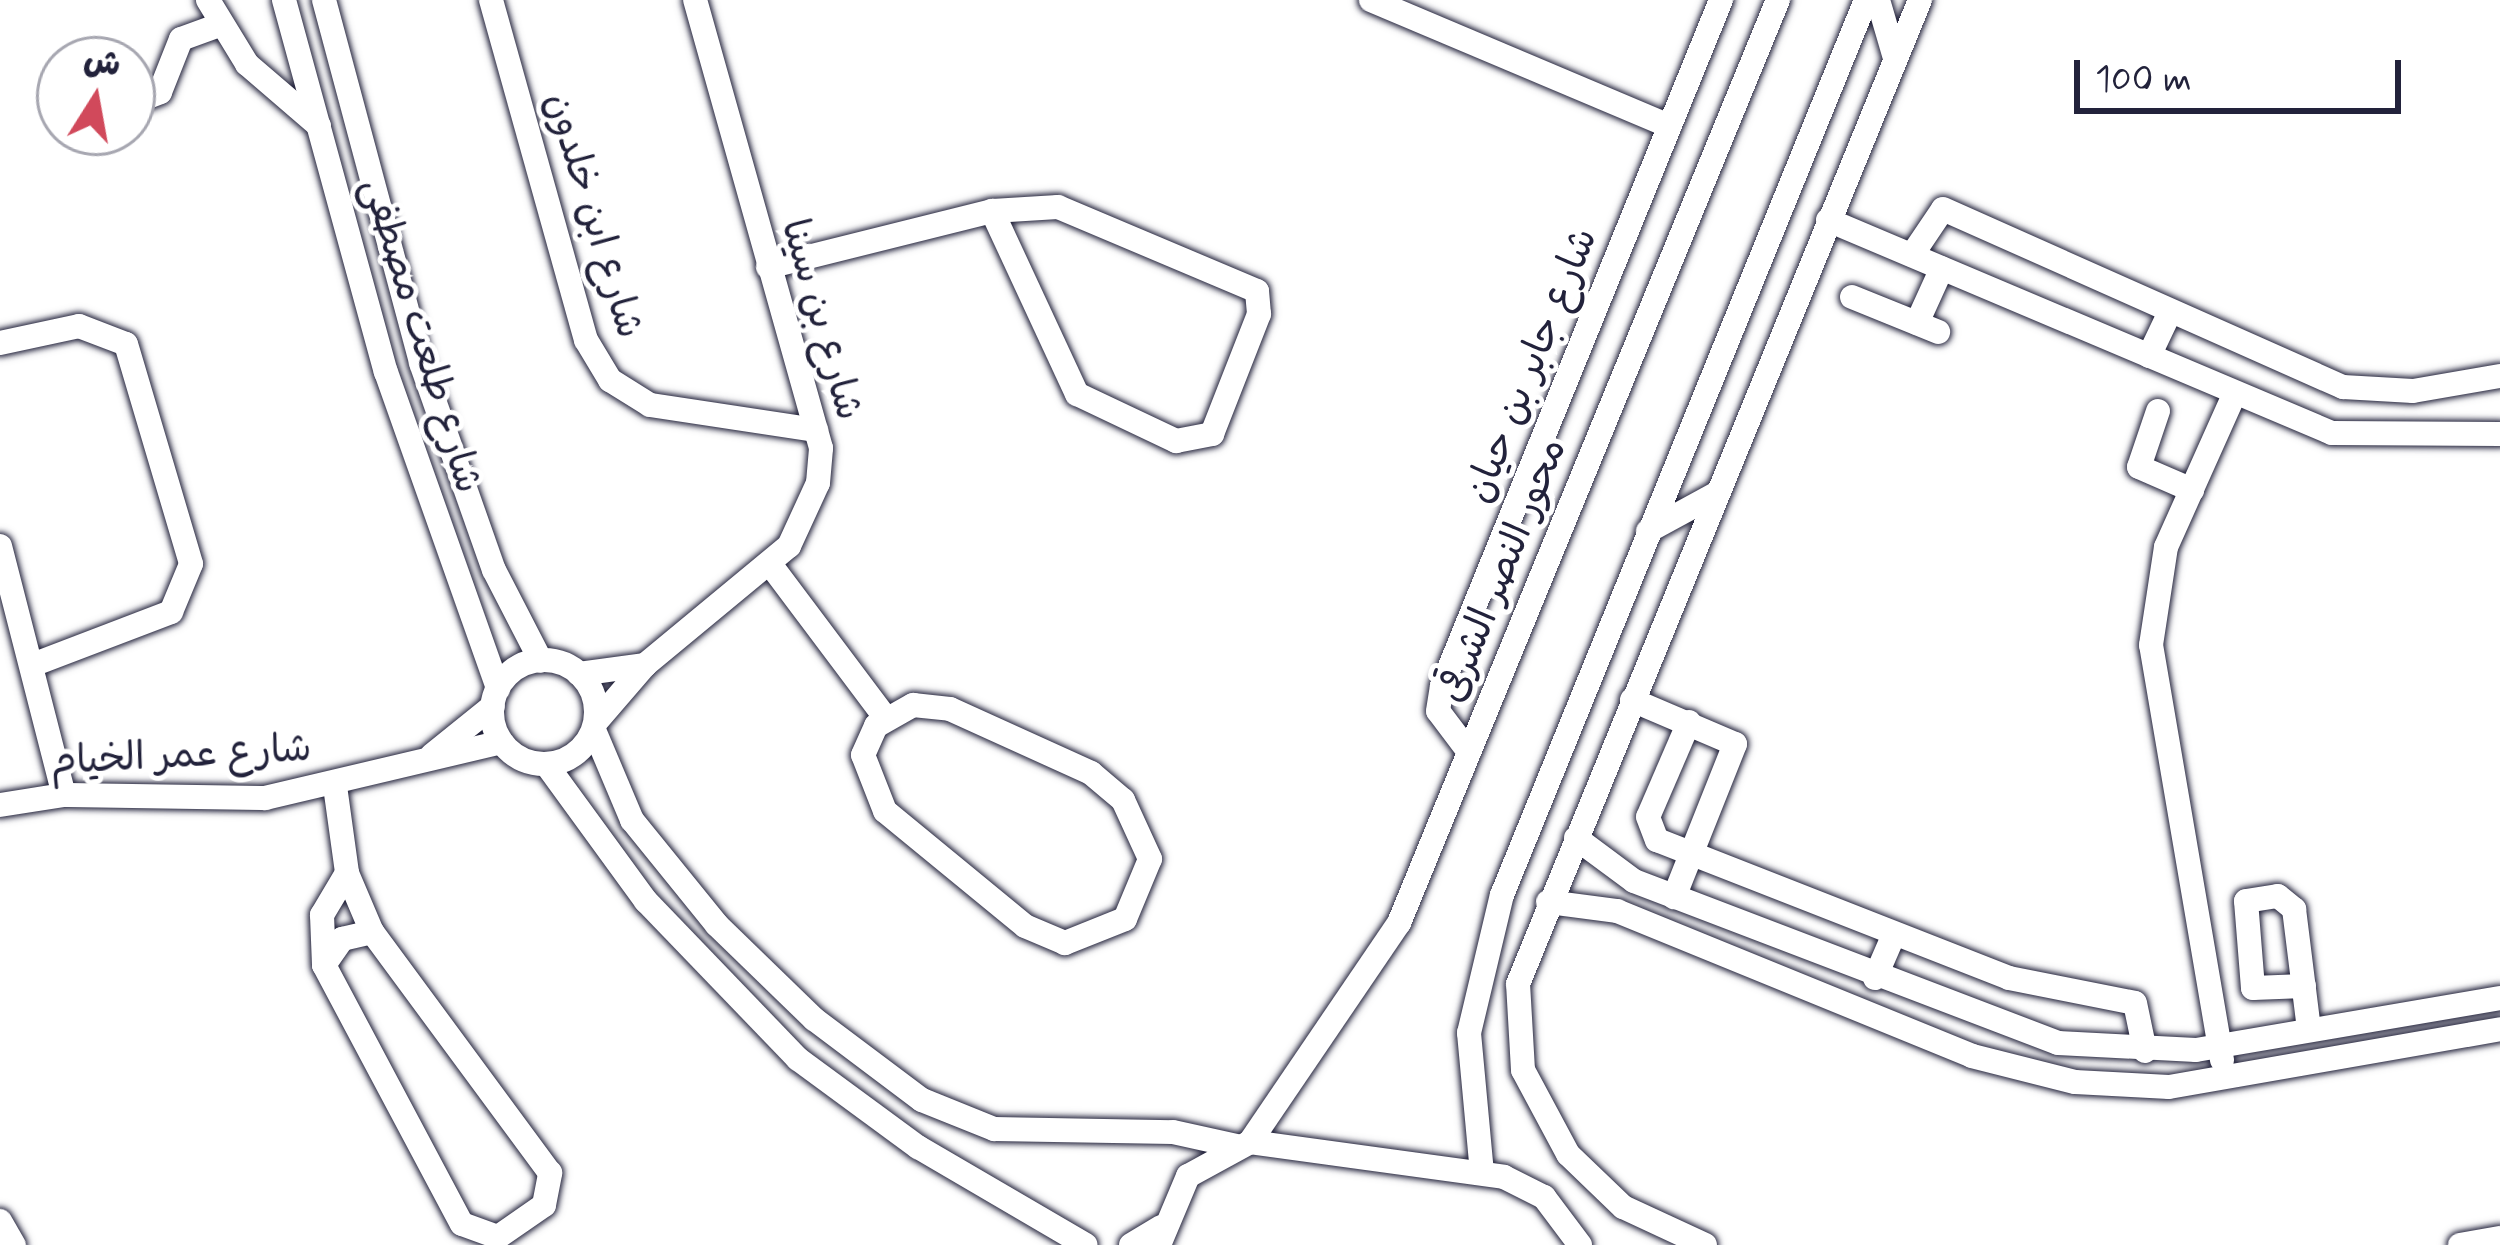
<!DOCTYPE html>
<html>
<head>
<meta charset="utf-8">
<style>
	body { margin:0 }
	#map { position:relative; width:2500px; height:1245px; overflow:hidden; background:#fff; font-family:Mynerve,"Playpen Sans Arabic",sans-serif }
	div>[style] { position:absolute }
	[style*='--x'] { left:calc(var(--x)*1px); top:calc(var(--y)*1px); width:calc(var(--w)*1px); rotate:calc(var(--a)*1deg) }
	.roads { filter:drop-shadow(0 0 3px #22223b) drop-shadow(0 0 3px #22223b) }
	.minor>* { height:24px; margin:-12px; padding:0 12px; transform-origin:12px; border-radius:12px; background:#fff }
	.minor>.ring { margin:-12px; padding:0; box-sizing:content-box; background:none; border:24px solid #fff; border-radius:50% }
	span { translate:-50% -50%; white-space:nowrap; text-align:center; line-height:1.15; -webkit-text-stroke:10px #fff; paint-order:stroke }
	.street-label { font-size:39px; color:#22223b }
	.north { position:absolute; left:36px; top:36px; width:120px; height:120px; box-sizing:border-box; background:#fff; border:3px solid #a7a7b1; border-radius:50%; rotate:11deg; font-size:33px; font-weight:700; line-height:48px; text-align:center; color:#22223b }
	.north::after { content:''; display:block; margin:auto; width:42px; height:54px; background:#d1495b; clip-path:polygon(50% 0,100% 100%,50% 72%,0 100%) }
	.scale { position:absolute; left:2074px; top:60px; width:327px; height:54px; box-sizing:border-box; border:6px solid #22223b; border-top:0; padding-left:15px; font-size:36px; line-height:42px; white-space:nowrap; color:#22223b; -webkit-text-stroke:9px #fff; paint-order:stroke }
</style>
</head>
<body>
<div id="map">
	<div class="roads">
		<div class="minor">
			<i style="--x:208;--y:0;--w:75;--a:58.6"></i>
			<i style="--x:247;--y:64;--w:95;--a:40.7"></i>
			<i style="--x:284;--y:0;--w:386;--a:74.7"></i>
			<i style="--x:386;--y:372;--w:336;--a:70.5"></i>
			<i style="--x:324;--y:0;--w:376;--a:75"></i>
			<i style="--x:421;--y:363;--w:219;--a:70.6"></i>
			<i style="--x:494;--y:570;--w:102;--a:62.7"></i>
			<i style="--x:491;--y:0;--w:353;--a:74.4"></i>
			<i style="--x:586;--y:340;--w:47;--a:59"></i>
			<i style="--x:610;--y:380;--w:47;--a:32"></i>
			<i style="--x:650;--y:405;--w:168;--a:8.6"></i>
			<i style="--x:1371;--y:0;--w:324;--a:22.9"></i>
			<i style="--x:1878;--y:0;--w:60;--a:73.7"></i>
			<i style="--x:132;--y:103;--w:30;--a:-21"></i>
			<i style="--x:160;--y:92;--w:57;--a:-68.4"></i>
			<i style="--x:181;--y:39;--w:38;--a:-20"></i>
			<i style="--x:1828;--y:220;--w:547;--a:22.91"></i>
			<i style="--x:2332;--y:433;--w:168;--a:0.3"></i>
			<i style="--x:1912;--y:255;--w:55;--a:-56"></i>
			<i style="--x:1943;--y:209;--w:438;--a:24"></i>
			<i style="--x:2343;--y:387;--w:70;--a:3.3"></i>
			<i style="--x:2413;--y:391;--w:88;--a:-9.8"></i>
			<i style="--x:768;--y:267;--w:231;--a:-14"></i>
			<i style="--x:992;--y:211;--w:202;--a:65.1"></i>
			<i style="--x:1077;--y:394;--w:110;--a:25.4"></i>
			<i style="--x:1176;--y:441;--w:37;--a:-11"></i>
			<i style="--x:1212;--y:434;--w:129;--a:-68.6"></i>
			<i style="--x:1259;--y:314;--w:23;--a:-95"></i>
			<i style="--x:1257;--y:291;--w:216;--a:-157.1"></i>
			<i style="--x:1058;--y:207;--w:66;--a:176.5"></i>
			<i style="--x:1852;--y:297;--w:93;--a:22.1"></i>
			<i style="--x:1917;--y:323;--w:60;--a:-65.6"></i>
			<i style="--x:0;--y:343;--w:81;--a:-12.1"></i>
			<i style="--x:79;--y:326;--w:50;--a:21"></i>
			<i style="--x:126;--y:344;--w:229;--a:73.5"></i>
			<i style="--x:191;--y:564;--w:52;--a:112.6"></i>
			<i style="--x:171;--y:612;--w:146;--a:159.1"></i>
			<i style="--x:2149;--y:356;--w:49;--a:-64.5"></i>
			<i style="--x:2158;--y:411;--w:59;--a:108.7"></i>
			<i style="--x:2139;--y:467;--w:58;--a:23.5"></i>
			<i style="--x:1648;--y:531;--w:77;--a:-28.6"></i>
			<i style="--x:0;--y:546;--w:257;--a:75.6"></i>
			<i style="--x:770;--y:564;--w:191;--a:53.1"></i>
			<i class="ring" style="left:492px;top:660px;width:80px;height:80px"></i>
			<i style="--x:579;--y:674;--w:67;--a:-7.8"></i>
			<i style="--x:1632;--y:700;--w:112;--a:23.1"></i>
			<i style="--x:1735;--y:744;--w:165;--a:111.7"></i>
			<i style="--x:913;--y:705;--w:37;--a:6"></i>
			<i style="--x:950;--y:709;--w:155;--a:24.4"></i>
			<i style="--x:1091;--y:773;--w:42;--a:40.2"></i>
			<i style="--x:1123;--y:800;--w:65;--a:65.4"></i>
			<i style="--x:1150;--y:859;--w:65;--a:112.6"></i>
			<i style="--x:1125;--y:919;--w:65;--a:158.2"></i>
			<i style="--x:1065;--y:943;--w:43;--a:-157"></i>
			<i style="--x:1025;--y:926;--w:181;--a:-140.6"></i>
			<i style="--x:885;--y:811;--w:60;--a:-111.4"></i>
			<i style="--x:863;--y:755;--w:32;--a:-66"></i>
			<i style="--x:876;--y:726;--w:43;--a:-29.6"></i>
			<i style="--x:596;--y:722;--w:75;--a:-49.3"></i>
			<i style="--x:645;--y:665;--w:187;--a:-39.6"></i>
			<i style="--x:789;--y:546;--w:69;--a:-65.3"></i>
			<i style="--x:818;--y:483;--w:35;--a:-85"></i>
			<i style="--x:821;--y:448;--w:465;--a:-105.7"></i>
			<i style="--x:1689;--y:722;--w:103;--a:113.3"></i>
			<i style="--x:1648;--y:817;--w:25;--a:69"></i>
			<i style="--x:1657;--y:840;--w:378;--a:21.4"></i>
			<i style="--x:2009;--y:978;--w:128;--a:11.2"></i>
			<i style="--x:2135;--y:1003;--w:49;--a:78.2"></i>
			<i style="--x:594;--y:730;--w:98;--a:67.1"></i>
			<i style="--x:632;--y:820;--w:135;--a:51"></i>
			<i style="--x:717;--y:925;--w:135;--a:44.1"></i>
			<i style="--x:814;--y:1019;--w:135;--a:36.9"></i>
			<i style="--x:922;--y:1100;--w:78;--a:21.9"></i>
			<i style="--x:994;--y:1129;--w:179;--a:1"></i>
			<i style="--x:1173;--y:1132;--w:65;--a:12.5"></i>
			<i style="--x:1469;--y:752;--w:51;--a:-127.1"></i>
			<i style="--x:1438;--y:711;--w:25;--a:-81"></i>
			<i style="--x:1442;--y:686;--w:741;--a:-67.87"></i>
			<i style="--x:432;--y:755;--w:78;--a:-38.8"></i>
			<i style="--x:546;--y:764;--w:170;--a:53.9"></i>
			<i style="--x:646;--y:901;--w:219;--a:46.1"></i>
			<i style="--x:798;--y:1059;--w:149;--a:36.3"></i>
			<i style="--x:918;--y:1147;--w:194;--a:30.3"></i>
			<i style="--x:335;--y:786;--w:88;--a:82.1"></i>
			<i style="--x:347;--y:873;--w:49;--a:120.8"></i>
			<i style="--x:322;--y:915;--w:50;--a:87.7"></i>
			<i style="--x:324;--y:965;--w:293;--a:62"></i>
			<i style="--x:462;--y:1224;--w:38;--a:20"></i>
			<i style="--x:498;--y:1237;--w:56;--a:-34.8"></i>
			<i style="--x:544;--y:1205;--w:33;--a:-79"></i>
			<i style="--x:550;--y:1173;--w:300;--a:-126.4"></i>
			<i style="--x:372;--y:932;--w:64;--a:-113"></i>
			<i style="--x:0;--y:805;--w:65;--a:-8.9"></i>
			<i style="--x:64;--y:795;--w:201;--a:0.9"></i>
			<i style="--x:265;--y:798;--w:243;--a:-13.3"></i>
			<i style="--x:1576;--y:838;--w:72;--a:36.6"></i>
			<i style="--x:1634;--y:881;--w:454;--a:20.9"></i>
			<i style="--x:2058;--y:1043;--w:138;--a:2.9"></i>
			<i style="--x:2196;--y:1050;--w:308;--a:-9.7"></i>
			<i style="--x:1548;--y:902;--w:70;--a:7.4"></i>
			<i style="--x:1617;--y:911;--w:383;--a:22.2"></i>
			<i style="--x:1972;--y:1056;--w:106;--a:14.2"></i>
			<i style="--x:2075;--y:1082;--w:94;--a:3"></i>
			<i style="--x:2169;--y:1087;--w:336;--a:-9.9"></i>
			<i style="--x:324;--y:965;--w:32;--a:-55"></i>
			<i style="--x:342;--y:939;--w:31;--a:-13"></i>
			<i style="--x:1875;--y:978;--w:48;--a:-66.6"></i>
			<i style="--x:2304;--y:986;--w:51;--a:177.8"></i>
			<i style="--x:2253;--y:988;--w:87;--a:-94.6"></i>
			<i style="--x:2246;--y:901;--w:32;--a:-9"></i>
			<i style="--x:2278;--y:896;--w:21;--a:39"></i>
			<i style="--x:2294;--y:909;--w:121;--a:82.9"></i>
			<i style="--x:2222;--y:1060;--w:421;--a:-99.7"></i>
			<i style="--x:2151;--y:645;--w:99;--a:-81.3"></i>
			<i style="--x:2166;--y:547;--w:169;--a:-65.9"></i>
			<i style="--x:1250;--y:1142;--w:265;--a:-55.8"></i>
			<i style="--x:1399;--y:923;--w:998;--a:-67.68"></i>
			<i style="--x:1482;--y:1173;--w:141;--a:-95.3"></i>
			<i style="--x:1469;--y:1033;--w:142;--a:-76.6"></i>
			<i style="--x:1502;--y:895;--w:966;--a:-67.87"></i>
			<i style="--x:0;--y:1221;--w:28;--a:60"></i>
			<i style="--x:1131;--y:1245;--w:35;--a:-31"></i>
			<i style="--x:1159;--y:1245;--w:75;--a:-67.2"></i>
			<i style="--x:1188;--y:1176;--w:71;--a:-28.7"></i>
			<i style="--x:1250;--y:1142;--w:256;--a:7.8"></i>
			<i style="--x:1504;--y:1177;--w:45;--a:26.6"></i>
			<i style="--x:1544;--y:1197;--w:60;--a:53.1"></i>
			<i style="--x:1705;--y:1245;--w:90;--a:-155.1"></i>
			<i style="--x:1623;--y:1207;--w:76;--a:-136.1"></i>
			<i style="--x:1568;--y:1154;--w:95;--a:-118.2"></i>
			<i style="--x:1523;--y:1070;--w:86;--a:-93.3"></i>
			<i style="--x:1518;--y:984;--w:1063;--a:-67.78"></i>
			<i style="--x:2460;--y:1245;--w:41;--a:-9.9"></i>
		</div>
	</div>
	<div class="street-label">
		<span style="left:592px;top:216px;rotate:73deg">شارع ابن خلدون</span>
		<span style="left:820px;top:320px;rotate:74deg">شارع بن سينا</span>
		<span style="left:420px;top:336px;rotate:73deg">شارع طلعت مصطفى</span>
		<span style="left:1533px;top:366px;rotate:-68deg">شارع جابر بن حيان</span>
		<span style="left:1504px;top:571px;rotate:-68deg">محور النصر الشرقى</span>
		<span style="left:181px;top:757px;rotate:-3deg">شارع عمر الخيام</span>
	</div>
	<div class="north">ش</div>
	<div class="scale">100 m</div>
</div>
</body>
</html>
